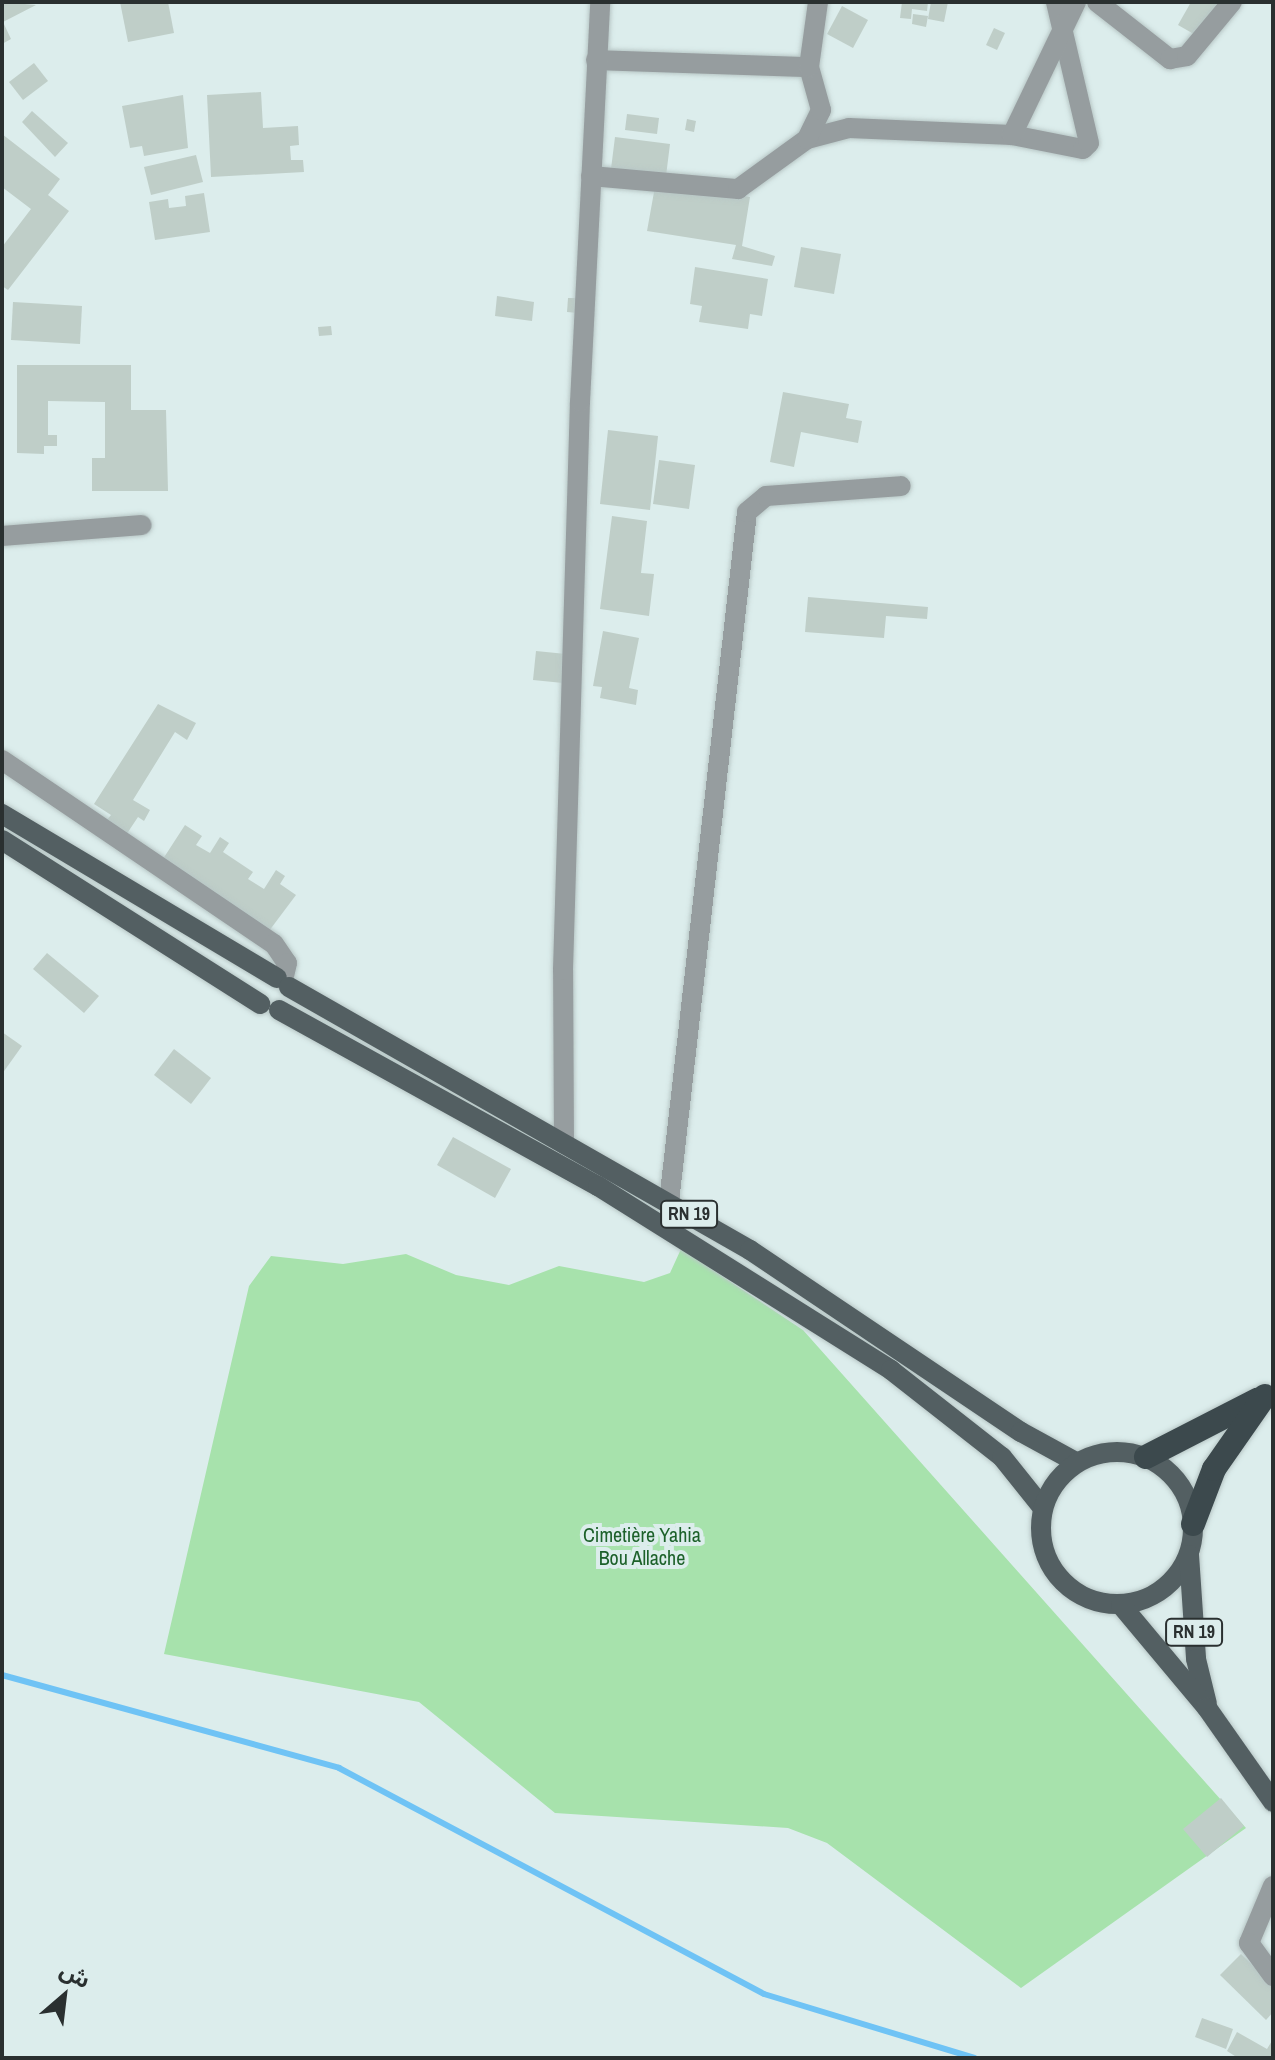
<!DOCTYPE html>
<html>
<head>
<meta charset="utf-8">
<style>
	body { margin:0 }
	#map { position:relative; width:1275px; height:2060px; overflow:hidden; background:#dcedec; font-family:"Archivo Narrow","Noto Sans Arabic",sans-serif }
	div>[style] { position:absolute }
	[style*='--x'] { left:calc(var(--x)*1px); top:calc(var(--y)*1px); width:calc(var(--w)*1px); rotate:calc(var(--a)*1deg) }
	.green>* { inset:0; background:#a7e2ac }
	.stream>* { height:6px; margin:-3px; padding:0 3px; transform-origin:3px; border-radius:3px; background:#6fc3f5 }
	.building>* { inset:0; background:#bfcec8 }
	.roads { filter:drop-shadow(0 0 2px #b8c7c6) drop-shadow(0 0 2px #b8c7c6) }
	.minor>* { height:20px; margin:-10px; padding:0 10px; transform-origin:10px; border-radius:10px; background:#969d9f }
	.major>* { height:20px; margin:-10px; padding:0 10px; transform-origin:10px; border-radius:10px; background:#535f62 }
	.major>.ring { margin:-10px; padding:0; box-sizing:content-box; background:none; border:20px solid #535f62; border-radius:50% }
	.highway>* { height:24px; margin:-12px; padding:0 12px; transform-origin:12px; border-radius:12px; background:#3c494d }
	span { translate:-50% -50%; white-space:nowrap; text-align:center; line-height:1.15; -webkit-text-stroke:8px #dcedec; paint-order:stroke }
	.shield-label span { padding:2px 6px; background:#dcedec; border:2px solid; border-radius:6px; -webkit-text-stroke-width:0 }
	.shield-label { font-size:18px; color:#2a3030; font-weight:700 }
	.park-label { font-size:20px; color:#1c612a }
	.frame { position:absolute; inset:0; border:4px solid #2a3030; pointer-events:none }
	.north { position:absolute; left:24px; top:1956px; width:80px; height:80px; -webkit-text-stroke:6px #dcedec; paint-order:stroke; rotate:28deg; font-size:22px; font-weight:700; line-height:32px; text-align:center; color:#2a3030 }
	.north::after { content:''; display:block; margin:auto; width:28px; height:36px; background:#2a3030; clip-path:polygon(50% 0,100% 100%,50% 72%,0 100%) }
</style>
</head>
<body>
<div id="map">
	<div class="green">
		<i style="clip-path:polygon(681px 1249px,803px 1330px,1246px 1828px,1021px 1988px,827px 1843px,788px 1828px,555px 1813px,419px 1702px,164px 1654px,249px 1286px,271px 1256px,343px 1264px,406px 1254px,456px 1275px,509px 1285px,559px 1266px,644px 1282px,670px 1273px)"></i>
	</div>
	<div class="stream">
		<i style="--x:2;--y:1675;--w:350;--a:15.4"></i>
		<i style="--x:339;--y:1768;--w:481;--a:28"></i>
		<i style="--x:764;--y:1994;--w:220;--a:16.9"></i>
	</div>
	<div class="building">
		<i style="clip-path:polygon(2px 2px,36px 5px,3px 22px,11px 39px,2px 44px)"></i>
		<i style="clip-path:polygon(120px 2px,168px 2px,174px 33px,128px 42px)"></i>
		<i style="clip-path:polygon(902px 2px,928px 2px,927px 11px,912px 9px,911px 19px,900px 18px)"></i>
		<i style="clip-path:polygon(931px 2px,948px 2px,944px 22px,928px 19px)"></i>
		<i style="clip-path:polygon(1191px 2px,1219px 2px,1199px 37px,1178px 25px)"></i>
		<i style="clip-path:polygon(842px 6px,868px 20px,853px 48px,827px 34px)"></i>
		<i style="clip-path:polygon(913px 14px,928px 16px,926px 27px,912px 24px)"></i>
		<i style="clip-path:polygon(994px 28px,1005px 33px,997px 50px,986px 45px)"></i>
		<i style="clip-path:polygon(34px 63px,48px 81px,23px 100px,9px 82px)"></i>
		<i style="clip-path:polygon(261px 92px,263px 128px,298px 126px,299px 145px,290px 146px,291px 160px,303px 160px,304px 172px,211px 177px,207px 95px)"></i>
		<i style="clip-path:polygon(183px 95px,188px 148px,144px 156px,142px 146px,130px 148px,122px 106px)"></i>
		<i style="clip-path:polygon(32px 111px,68px 143px,55px 157px,22px 122px)"></i>
		<i style="clip-path:polygon(627px 114px,659px 118px,657px 134px,625px 130px)"></i>
		<i style="clip-path:polygon(687px 119px,696px 121px,694px 132px,685px 130px)"></i>
		<i style="clip-path:polygon(2px 134px,60px 179px,48px 195px,69px 211px,8px 290px,2px 286px,2px 247px,31px 209px,2px 187px)"></i>
		<i style="clip-path:polygon(615px 137px,670px 144px,666px 176px,611px 169px)"></i>
		<i style="clip-path:polygon(196px 155px,203px 182px,151px 195px,144px 167px)"></i>
		<i style="clip-path:polygon(656px 181px,750px 197px,742px 246px,775px 256px,772px 266px,732px 259px,736px 245px,647px 231px)"></i>
		<i style="clip-path:polygon(204px 193px,210px 232px,155px 240px,149px 202px,168px 199px,169px 208px,186px 206px,185px 196px)"></i>
		<i style="clip-path:polygon(801px 247px,841px 254px,834px 294px,794px 287px)"></i>
		<i style="clip-path:polygon(695px 267px,768px 279px,762px 316px,750px 314px,748px 329px,699px 322px,702px 306px,690px 304px)"></i>
		<i style="clip-path:polygon(497px 296px,534px 302px,532px 321px,495px 316px)"></i>
		<i style="clip-path:polygon(568px 298px,579px 298px,578px 313px,567px 312px)"></i>
		<i style="clip-path:polygon(13px 302px,82px 306px,80px 344px,11px 340px)"></i>
		<i style="clip-path:polygon(331px 326px,332px 335px,319px 336px,318px 327px)"></i>
		<i style="clip-path:polygon(17px 365px,131px 365px,131px 410px,166px 410px,168px 491px,92px 491px,92px 458px,105px 458px,105px 402px,48px 401px,48px 435px,57px 435px,57px 446px,44px 446px,44px 454px,17px 453px)"></i>
		<i style="clip-path:polygon(783px 392px,849px 404px,846px 418px,862px 421px,858px 443px,801px 432px,794px 467px,770px 462px)"></i>
		<i style="clip-path:polygon(608px 430px,658px 436px,650px 510px,600px 504px)"></i>
		<i style="clip-path:polygon(659px 460px,695px 465px,689px 509px,653px 504px)"></i>
		<i style="clip-path:polygon(612px 516px,647px 521px,641px 573px,654px 574px,649px 616px,600px 609px)"></i>
		<i style="clip-path:polygon(808px 597px,928px 607px,927px 619px,886px 616px,884px 638px,805px 632px)"></i>
		<i style="clip-path:polygon(603px 631px,639px 638px,629px 688px,638px 690px,636px 705px,600px 698px,602px 687px,593px 686px)"></i>
		<i style="clip-path:polygon(536px 651px,566px 654px,563px 683px,533px 680px)"></i>
		<i style="clip-path:polygon(158px 704px,196px 723px,187px 740px,175px 732px,133px 800px,150px 810px,144px 821px,138px 817px,126px 835px,106px 821px,111px 815px,94px 804px)"></i>
		<i style="clip-path:polygon(185px 825px,202px 836px,196px 845px,210px 853px,220px 837px,229px 843px,223px 852px,253px 872px,248px 879px,264px 889px,276px 870px,285px 876px,280px 884px,296px 895px,269px 931px,161px 862px)"></i>
		<i style="clip-path:polygon(47px 953px,99px 996px,84px 1013px,33px 969px)"></i>
		<i style="clip-path:polygon(2px 1032px,22px 1046px,2px 1074px)"></i>
		<i style="clip-path:polygon(174px 1049px,211px 1078px,191px 1104px,154px 1075px)"></i>
		<i style="clip-path:polygon(453px 1137px,511px 1169px,495px 1198px,437px 1165px)"></i>
		<i style="clip-path:polygon(1221px 1798px,1244px 1826px,1207px 1857px,1183px 1829px)"></i>
		<i style="clip-path:polygon(1241px 1954px,1273px 1985px,1273px 2012px,1266px 2020px,1220px 1975px)"></i>
		<i style="clip-path:polygon(1202px 2018px,1233px 2029px,1226px 2049px,1195px 2037px)"></i>
		<i style="clip-path:polygon(1237px 2032px,1267px 2049px,1273px 2039px,1273px 2058px,1238px 2058px,1227px 2051px)"></i>
	</div>
	<div class="roads">
		<div class="minor">
			<i style="--x:1097;--y:2;--w:93;--a:38"></i>
			<i style="--x:1170;--y:59;--w:17;--a:-10"></i>
			<i style="--x:1187;--y:56;--w:70;--a:-50.2"></i>
			<i style="--x:596;--y:60;--w:213;--a:1.9"></i>
			<i style="--x:1012;--y:135;--w:72;--a:11.2"></i>
			<i style="--x:1083;--y:149;--w:8;--a:-45"></i>
			<i style="--x:1089;--y:143;--w:145;--a:-103.2"></i>
			<i style="--x:807;--y:139;--w:43;--a:-14.7"></i>
			<i style="--x:849;--y:128;--w:163;--a:2.5"></i>
			<i style="--x:1012;--y:135;--w:148;--a:-64.3"></i>
			<i style="--x:591;--y:176;--w:148;--a:5.1"></i>
			<i style="--x:738;--y:189;--w:85;--a:-35.9"></i>
			<i style="--x:807;--y:139;--w:32;--a:-64"></i>
			<i style="--x:821;--y:110;--w:45;--a:-105.6"></i>
			<i style="--x:809;--y:67;--w:66;--a:-82.1"></i>
			<i style="--x:2;--y:536;--w:140;--a:-4.5"></i>
			<i style="--x:2;--y:760;--w:328;--a:34.1"></i>
			<i style="--x:274;--y:944;--w:23;--a:56"></i>
			<i style="--x:287;--y:963;--w:17;--a:103"></i>
			<i style="--x:564;--y:1144;--w:174;--a:-90.3"></i>
			<i style="--x:563;--y:970;--w:568;--a:-88.29"></i>
			<i style="--x:580;--y:402;--w:400;--a:-87.1"></i>
			<i style="--x:669;--y:1202;--w:694;--a:-83.55"></i>
			<i style="--x:747;--y:512;--w:25;--a:-40"></i>
			<i style="--x:766;--y:496;--w:135;--a:-4.2"></i>
			<i style="--x:1273;--y:1886;--w:62;--a:112.8"></i>
			<i style="--x:1249;--y:1943;--w:41;--a:54"></i>
		</div>
		<div class="major">
			<i style="--x:2;--y:814;--w:320;--a:30.8"></i>
			<i style="--x:2;--y:840;--w:306;--a:32.4"></i>
			<i style="--x:289;--y:987;--w:531;--a:29.7"></i>
			<i style="--x:750;--y:1250;--w:326;--a:33.9"></i>
			<i style="--x:1021;--y:1432;--w:63;--a:28.6"></i>
			<i style="--x:279;--y:1010;--w:364;--a:28.9"></i>
			<i style="--x:598;--y:1186;--w:346;--a:32.1"></i>
			<i style="--x:891;--y:1370;--w:141;--a:38.1"></i>
			<i style="--x:1002;--y:1457;--w:64;--a:51.3"></i>
			<i class="ring" style="left:1041px;top:1452px;width:132px;height:132px"></i>
			<i style="--x:1189;--y:1555;--w:104;--a:86.1"></i>
			<i style="--x:1196;--y:1659;--w:46;--a:76.3"></i>
			<i style="--x:1121;--y:1605;--w:134;--a:50.1"></i>
			<i style="--x:1207;--y:1708;--w:115;--a:54.9"></i>
		</div>
		<div class="highway">
			<i style="--x:1146;--y:1457;--w:125;--a:-27.2"></i>
			<i style="--x:1193;--y:1524;--w:59;--a:-69.1"></i>
			<i style="--x:1214;--y:1469;--w:89;--a:-55.1"></i>
		</div>
	</div>
	<div class="shield-label">
		<span style="left:689px;top:1214px">RN 19</span>
		<span style="left:1194px;top:1632px">RN 19</span>
	</div>
	<div class="park-label">
		<span style="left:642px;top:1546px">Cimetière Yahia<br>Bou Allache</span>
	</div>
	<div class="frame"></div>
	<div class="north">ش</div>
</div>
</body>
</html>
